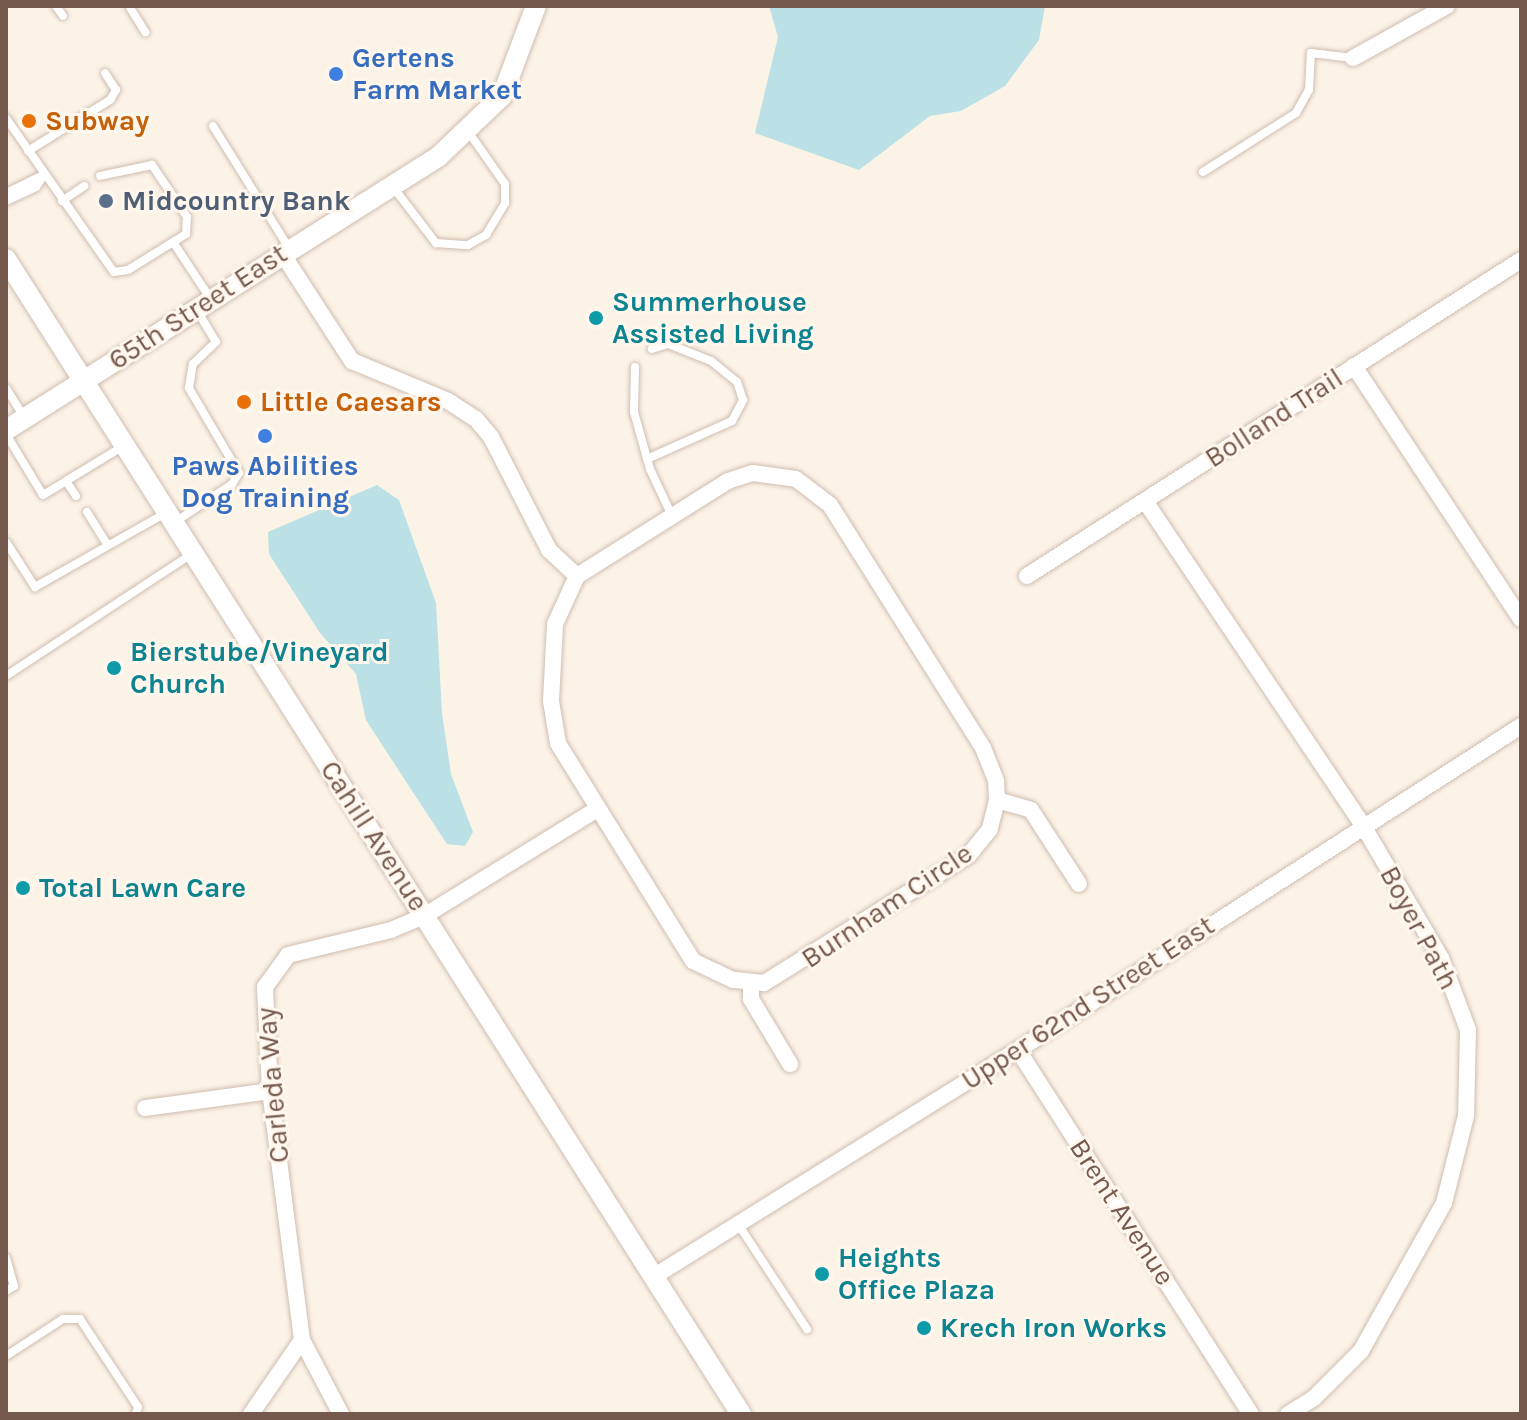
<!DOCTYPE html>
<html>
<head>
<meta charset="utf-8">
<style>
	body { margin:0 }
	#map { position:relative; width:1527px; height:1420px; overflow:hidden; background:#fcf3e7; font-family:Karla,sans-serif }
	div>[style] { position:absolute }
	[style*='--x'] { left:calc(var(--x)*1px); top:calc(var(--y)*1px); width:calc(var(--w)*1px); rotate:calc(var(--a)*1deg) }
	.water>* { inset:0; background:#bbe0e5 }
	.roads { filter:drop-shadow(0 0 2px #cfbdb0) drop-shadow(0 0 2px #cfbdb0) }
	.service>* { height:8px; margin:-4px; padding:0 4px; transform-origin:4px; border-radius:4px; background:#fff }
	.minor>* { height:16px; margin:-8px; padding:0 8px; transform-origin:8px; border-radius:8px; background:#fff }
	.tertiary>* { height:20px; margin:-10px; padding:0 10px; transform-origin:10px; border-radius:10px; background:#fff }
	.dots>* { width:22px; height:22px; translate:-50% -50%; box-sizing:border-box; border:4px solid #fff7ed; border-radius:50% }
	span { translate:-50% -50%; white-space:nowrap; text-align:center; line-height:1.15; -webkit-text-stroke:6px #fff7ed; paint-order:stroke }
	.shop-label { font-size:28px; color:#366cbe; font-weight:700 }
	.left { translate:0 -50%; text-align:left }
	.food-label { font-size:28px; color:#c56008; font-weight:700 }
	.service-label { font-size:28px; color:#4e5e75; font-weight:700 }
	.culture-label { font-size:28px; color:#0d838f; font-weight:700 }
	.street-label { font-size:28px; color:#75594c }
	.frame { position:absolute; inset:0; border:8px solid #75594c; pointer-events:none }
</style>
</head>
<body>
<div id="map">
	<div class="water">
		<i style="clip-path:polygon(769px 6px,1045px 6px,1039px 40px,1005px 86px,961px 111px,930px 116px,859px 170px,755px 133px,778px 37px)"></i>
		<i style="clip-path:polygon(377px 485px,399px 500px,436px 603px,442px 713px,451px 774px,473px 832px,465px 846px,447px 844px,414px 794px,366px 720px,356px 674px,320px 633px,269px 554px,268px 532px)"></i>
	</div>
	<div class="roads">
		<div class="service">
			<i style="--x:56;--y:6;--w:12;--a:55"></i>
			<i style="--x:129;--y:6;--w:31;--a:58"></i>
			<i style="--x:6;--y:118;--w:188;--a:55"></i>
			<i style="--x:114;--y:272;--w:14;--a:-8"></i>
			<i style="--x:128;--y:270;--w:68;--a:-31.8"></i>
			<i style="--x:186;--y:234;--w:17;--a:-87"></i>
			<i style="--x:187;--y:217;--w:63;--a:-123.9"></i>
			<i style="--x:152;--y:165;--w:53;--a:168.1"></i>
			<i style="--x:213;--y:126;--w:144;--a:58.1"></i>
			<i style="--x:28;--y:151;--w:97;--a:-31.9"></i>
			<i style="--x:110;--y:100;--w:12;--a:-59"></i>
			<i style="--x:116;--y:90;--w:20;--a:-123"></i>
			<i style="--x:1203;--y:172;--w:110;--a:-32.4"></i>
			<i style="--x:1296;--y:113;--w:26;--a:-61"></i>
			<i style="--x:1309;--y:90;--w:37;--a:-87"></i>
			<i style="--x:1311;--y:53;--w:42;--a:6.8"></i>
			<i style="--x:393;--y:187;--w:71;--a:52.5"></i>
			<i style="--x:436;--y:243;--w:32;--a:4"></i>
			<i style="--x:468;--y:245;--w:21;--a:-29"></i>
			<i style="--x:486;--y:235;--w:37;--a:-59"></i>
			<i style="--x:505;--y:203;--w:19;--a:-90"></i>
			<i style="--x:505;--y:184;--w:66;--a:-125.1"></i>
			<i style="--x:6;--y:193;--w:41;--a:-25.9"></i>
			<i style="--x:6;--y:201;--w:33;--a:-25"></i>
			<i style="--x:36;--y:187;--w:14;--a:-56"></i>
			<i style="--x:62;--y:201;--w:27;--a:-34"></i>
			<i style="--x:173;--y:242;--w:67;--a:56.5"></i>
			<i style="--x:635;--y:367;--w:45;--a:91.3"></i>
			<i style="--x:634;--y:412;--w:59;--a:74.3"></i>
			<i style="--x:650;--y:469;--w:54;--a:64.9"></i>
			<i style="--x:6;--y:388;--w:34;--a:58"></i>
			<i style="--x:6;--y:434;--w:71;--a:58.8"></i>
			<i style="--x:43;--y:495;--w:27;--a:-31"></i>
			<i style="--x:647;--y:459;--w:93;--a:-24.1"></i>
			<i style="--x:732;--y:421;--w:24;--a:-62"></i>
			<i style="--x:743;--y:400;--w:19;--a:-108"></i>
			<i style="--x:737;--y:382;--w:33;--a:-141"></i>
			<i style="--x:711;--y:361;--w:46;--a:-158.4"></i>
			<i style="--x:668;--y:344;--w:17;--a:163"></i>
			<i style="--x:76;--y:496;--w:18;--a:-124"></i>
			<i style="--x:66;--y:481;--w:69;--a:-31.4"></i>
			<i style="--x:87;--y:512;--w:39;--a:58"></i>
			<i style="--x:175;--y:522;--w:69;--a:-33.7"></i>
			<i style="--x:232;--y:484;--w:13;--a:-58"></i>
			<i style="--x:239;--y:473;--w:99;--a:-120.5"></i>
			<i style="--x:189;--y:388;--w:24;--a:-81"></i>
			<i style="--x:193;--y:364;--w:32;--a:-44"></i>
			<i style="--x:216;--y:342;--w:39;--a:-121"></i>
			<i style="--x:6;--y:542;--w:54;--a:57.2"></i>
			<i style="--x:35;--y:587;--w:150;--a:-29.5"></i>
			<i style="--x:6;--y:676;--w:224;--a:-33.3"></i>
			<i style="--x:738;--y:1224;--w:126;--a:56.7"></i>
			<i style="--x:6;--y:1258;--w:29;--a:74"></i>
			<i style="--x:14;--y:1286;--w:9;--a:148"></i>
			<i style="--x:6;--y:1356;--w:68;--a:-33"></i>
			<i style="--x:63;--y:1319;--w:17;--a:0"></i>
			<i style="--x:80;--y:1319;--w:105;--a:56.6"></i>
			<i style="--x:138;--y:1407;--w:7;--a:106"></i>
		</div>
		<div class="minor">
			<i style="--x:1353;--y:58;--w:107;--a:-29"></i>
			<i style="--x:282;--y:253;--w:129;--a:57.1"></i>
			<i style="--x:352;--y:361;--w:104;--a:22.6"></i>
			<i style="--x:448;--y:401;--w:33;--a:33"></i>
			<i style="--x:476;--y:419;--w:23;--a:50"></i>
			<i style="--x:491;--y:437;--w:127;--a:62.8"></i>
			<i style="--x:549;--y:550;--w:38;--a:43"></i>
			<i style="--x:1354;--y:366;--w:303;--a:56.6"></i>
			<i style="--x:753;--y:473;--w:43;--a:7.9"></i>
			<i style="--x:796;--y:479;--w:43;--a:37.4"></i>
			<i style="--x:830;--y:505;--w:287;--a:57.8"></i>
			<i style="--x:983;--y:748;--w:35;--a:68"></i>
			<i style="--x:996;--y:781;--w:19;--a:87"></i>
			<i style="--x:997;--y:800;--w:30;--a:104"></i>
			<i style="--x:990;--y:829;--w:33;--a:129"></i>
			<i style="--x:969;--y:855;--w:242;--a:148"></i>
			<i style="--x:764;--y:983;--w:31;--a:-174"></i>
			<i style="--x:733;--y:980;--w:44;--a:-154.6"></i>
			<i style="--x:693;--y:961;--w:256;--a:-121.8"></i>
			<i style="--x:558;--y:743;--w:43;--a:-99.5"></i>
			<i style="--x:551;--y:701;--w:77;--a:-87"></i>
			<i style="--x:555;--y:624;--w:53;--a:-65.4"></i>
			<i style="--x:577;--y:576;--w:178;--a:-32.2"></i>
			<i style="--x:728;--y:481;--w:26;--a:-18"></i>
			<i style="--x:1145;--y:501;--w:389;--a:56.1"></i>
			<i style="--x:1362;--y:824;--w:156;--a:59.5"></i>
			<i style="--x:1441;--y:958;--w:77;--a:69.4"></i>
			<i style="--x:1468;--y:1030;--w:86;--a:91.3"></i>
			<i style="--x:1466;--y:1116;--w:90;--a:104.2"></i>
			<i style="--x:1444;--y:1203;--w:170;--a:119.3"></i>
			<i style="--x:1361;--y:1351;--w:66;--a:135"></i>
			<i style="--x:1314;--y:1398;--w:31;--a:148"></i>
			<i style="--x:1027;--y:576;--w:586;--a:-32.61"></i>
			<i style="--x:997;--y:800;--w:35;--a:16"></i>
			<i style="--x:1031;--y:810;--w:88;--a:57"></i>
			<i style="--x:751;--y:983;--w:16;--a:90"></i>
			<i style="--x:751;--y:999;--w:76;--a:59"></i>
			<i style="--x:1018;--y:1050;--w:432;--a:57.4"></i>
			<i style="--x:145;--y:1108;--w:126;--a:-7.7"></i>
			<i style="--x:653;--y:1277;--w:430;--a:-31.9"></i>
			<i style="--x:1018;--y:1050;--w:598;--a:-32.79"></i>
			<i style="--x:251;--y:1414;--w:90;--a:-55.4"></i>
			<i style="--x:341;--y:1414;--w:84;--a:-117.8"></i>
			<i style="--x:302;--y:1340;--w:251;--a:-97.3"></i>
			<i style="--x:270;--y:1091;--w:104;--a:-92.8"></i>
			<i style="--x:265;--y:987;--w:39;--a:-54"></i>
			<i style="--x:288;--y:955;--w:106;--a:-13.6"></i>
			<i style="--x:391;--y:930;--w:36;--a:-23"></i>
			<i style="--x:424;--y:916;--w:203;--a:-31.7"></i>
		</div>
		<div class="tertiary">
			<i style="--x:6;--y:259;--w:1369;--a:57.53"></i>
			<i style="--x:6;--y:430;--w:511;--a:-32.29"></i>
			<i style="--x:438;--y:157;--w:88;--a:-43.6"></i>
			<i style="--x:502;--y:96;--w:96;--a:-69.3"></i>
		</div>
	</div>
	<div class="dots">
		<i style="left:336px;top:74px;background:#3f7fe0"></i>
		<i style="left:29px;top:121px;background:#e8710a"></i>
		<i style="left:106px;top:201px;background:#5c6f8a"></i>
		<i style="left:596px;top:318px;background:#0f9aa8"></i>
		<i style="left:244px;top:402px;background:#e8710a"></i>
		<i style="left:265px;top:436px;background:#3f7fe0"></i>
		<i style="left:114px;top:668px;background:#0f9aa8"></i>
		<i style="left:23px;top:888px;background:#0f9aa8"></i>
		<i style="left:822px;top:1274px;background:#0f9aa8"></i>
		<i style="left:924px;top:1328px;background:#0f9aa8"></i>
	</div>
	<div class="shop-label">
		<span class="left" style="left:352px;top:74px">Gertens<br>Farm Market</span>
		<span style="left:265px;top:482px">Paws Abilities<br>Dog Training</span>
	</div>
	<div class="food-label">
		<span class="left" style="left:45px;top:121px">Subway</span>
		<span class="left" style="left:260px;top:402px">Little Caesars</span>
	</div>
	<div class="service-label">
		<span class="left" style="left:122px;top:201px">Midcountry Bank</span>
	</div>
	<div class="culture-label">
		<span class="left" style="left:612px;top:318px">Summerhouse<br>Assisted Living</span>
		<span class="left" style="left:130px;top:668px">Bierstube/Vineyard<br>Church</span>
		<span class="left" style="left:39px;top:888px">Total Lawn Care</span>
		<span class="left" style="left:838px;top:1274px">Heights<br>Office Plaza</span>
		<span class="left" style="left:940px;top:1328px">Krech Iron Works</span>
	</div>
	<div class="street-label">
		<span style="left:198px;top:307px;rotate:-33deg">65th Street East</span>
		<span style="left:1274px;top:418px;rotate:-33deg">Bolland Trail</span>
		<span style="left:374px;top:836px;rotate:57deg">Cahill Avenue</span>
		<span style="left:887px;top:906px;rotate:-34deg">Burnham Circle</span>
		<span style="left:1419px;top:928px;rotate:62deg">Boyer Path</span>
		<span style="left:1088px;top:1003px;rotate:-33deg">Upper 62nd Street East</span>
		<span style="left:273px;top:1085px;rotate:-95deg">Carleda Way</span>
		<span style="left:1122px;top:1212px;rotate:57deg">Brent Avenue</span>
	</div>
	<div class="frame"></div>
</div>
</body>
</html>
